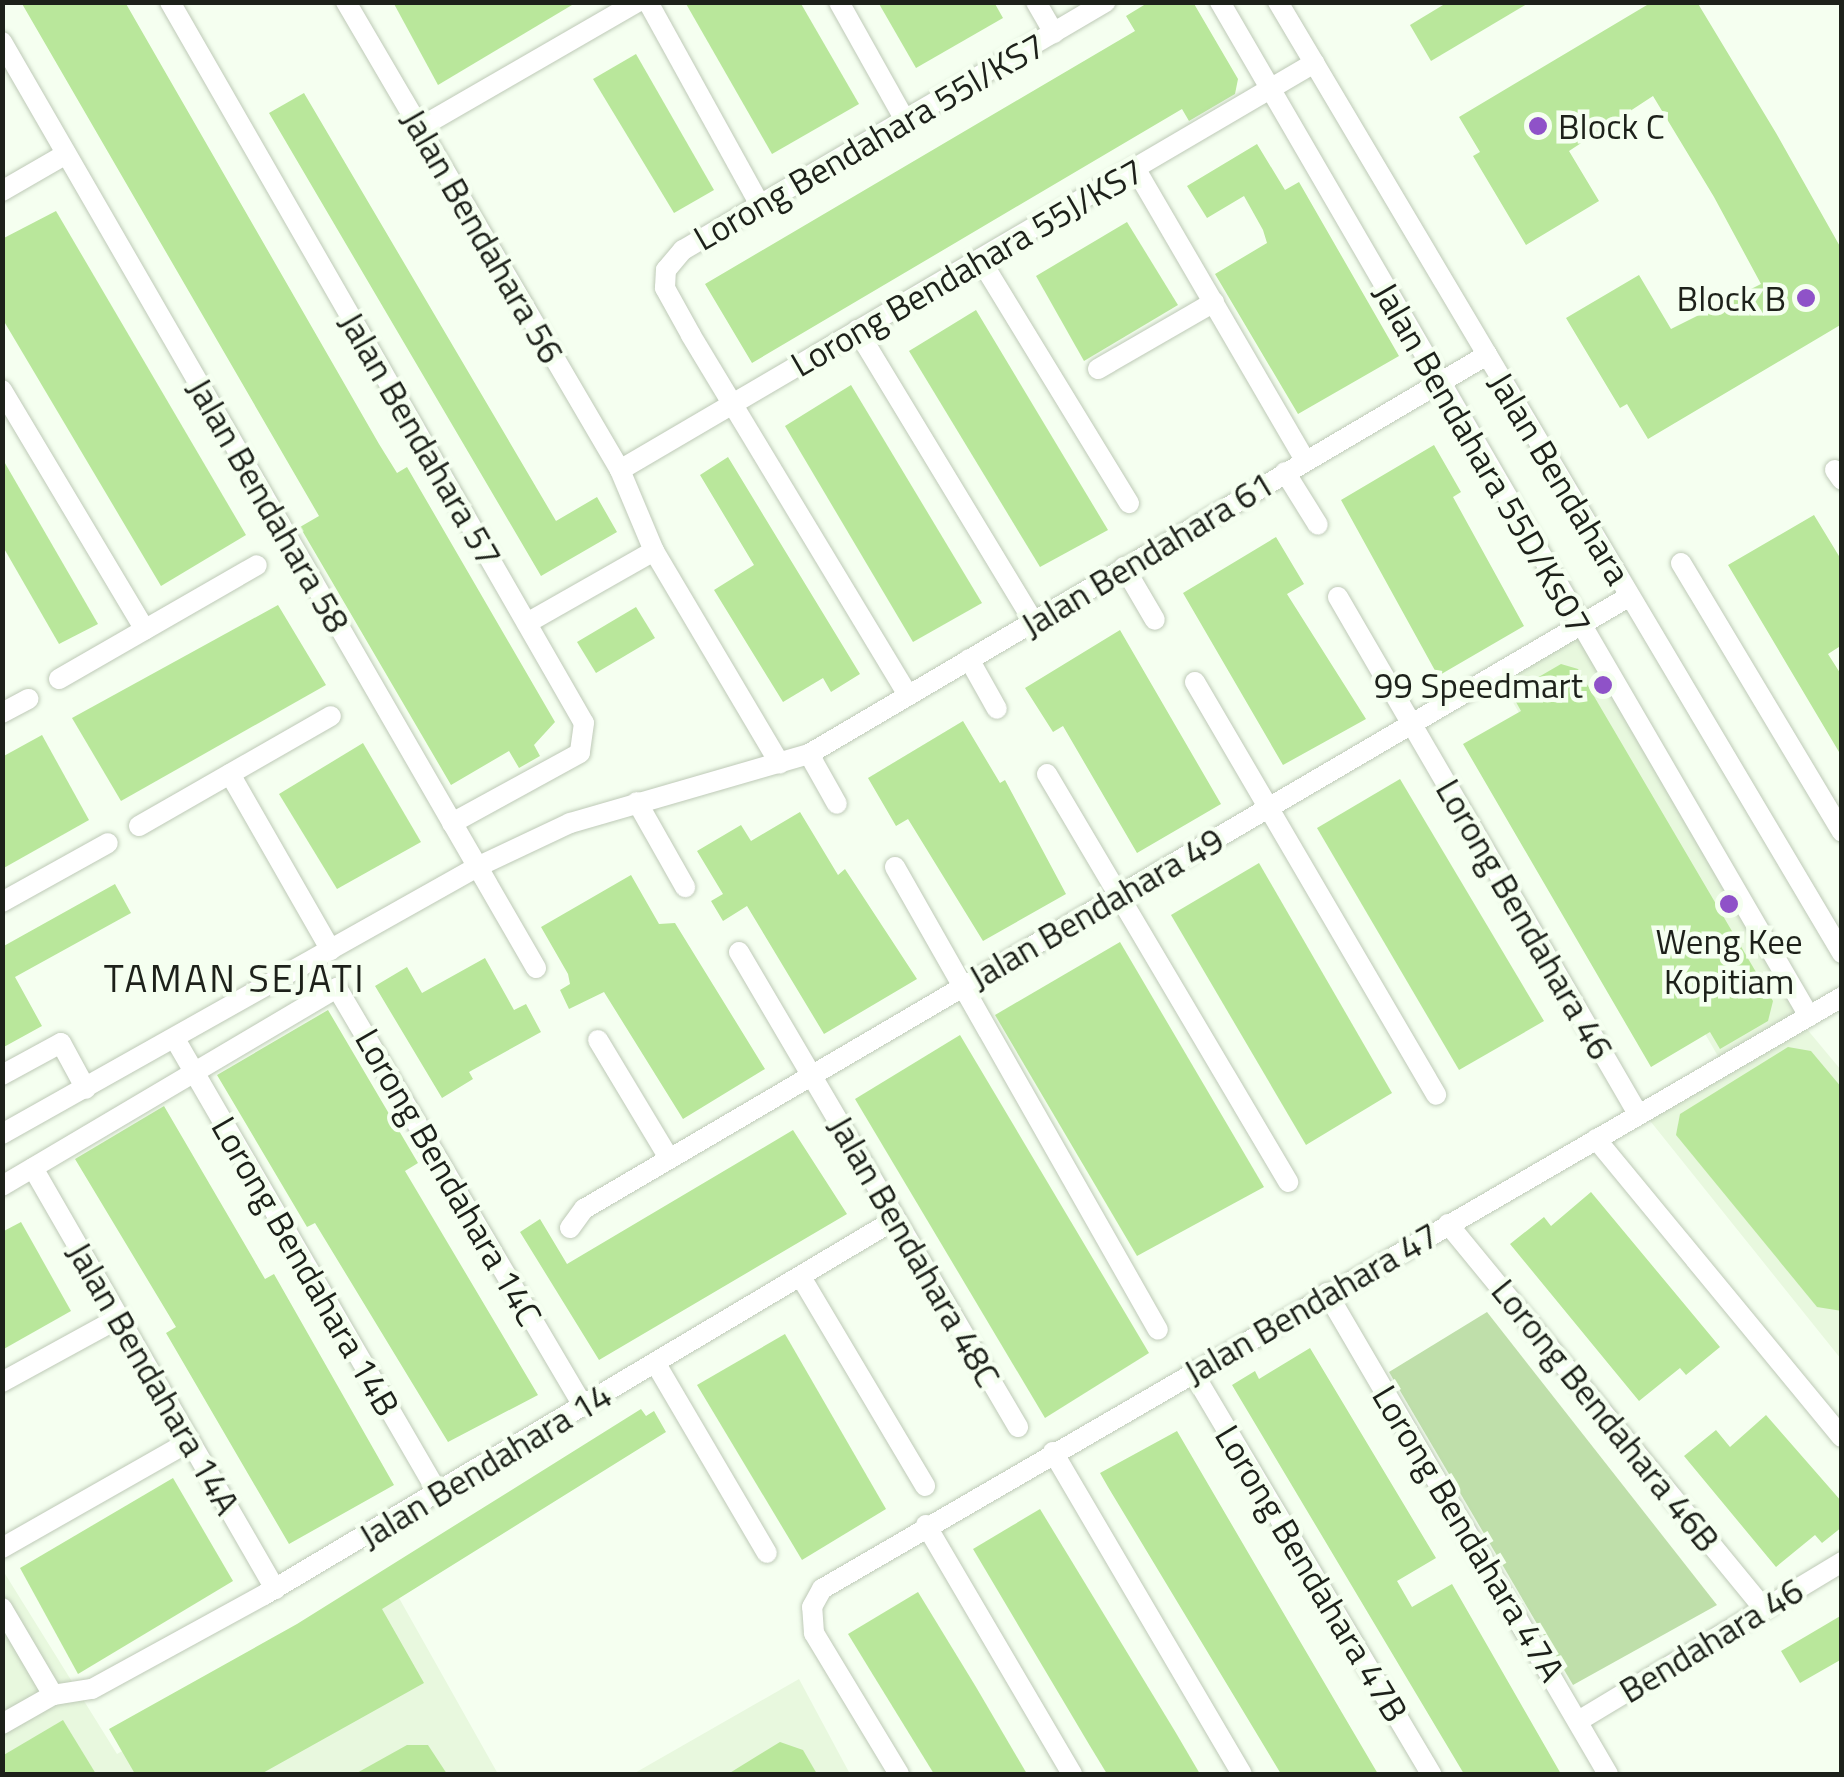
<!DOCTYPE html>
<html>
<head>
<meta charset="utf-8">
<style>
	body { margin:0 }
	#map { position:relative; width:1844px; height:1777px; overflow:hidden; background:#f5fff0; font-family:"Titillium Web",sans-serif }
	div>[style] { position:absolute }
	[style*='--x'] { left:calc(var(--x)*1px); top:calc(var(--y)*1px); width:calc(var(--w)*1px); rotate:calc(var(--a)*1deg) }
	.built>* { inset:0; background:#e8f8de }
	.green>* { inset:0; background:#bfdfaa }
	.building>* { inset:0; background:#b9e79b }
	.roads { filter:drop-shadow(0 0 2px #becab7) drop-shadow(0 0 2px #becab7) }
	.minor>* { height:20px; margin:-10px; padding:0 10px; transform-origin:10px; border-radius:10px; background:#fff }
	.dots>* { width:28px; height:28px; translate:-50% -50%; box-sizing:border-box; border:5px solid #f5fff0; border-radius:50% }
	span { translate:-50% -50%; white-space:nowrap; text-align:center; line-height:1.15; -webkit-text-stroke:9px #f5fff0; paint-order:stroke }
	.poi-label { font-size:35px; color:#1d211a }
	.left { translate:0 -50%; text-align:left }
	.right { translate:-100% -50%; text-align:right }
	.street-label { font-size:35px; color:#1d211a }
	.neighbourhood-label { font-size:38px; color:#1d211a; letter-spacing:2.5px }
	.frame { position:absolute; inset:0; border:5px solid #1d211a; pointer-events:none }
</style>
</head>
<body>
<div id="map">
	<div class="built">
		<i style="clip-path:polygon(1579px 635px,1806px 1028px,1841px 1070px,1841px 1359px,1647px 1117px,1726px 1070px,1500px 680px)"></i>
		<i style="clip-path:polygon(2px 1569px,117px 1754px,399px 1598px,498px 1774px,3px 1774px)"></i>
		<i style="clip-path:polygon(799px 1679px,850px 1774px,633px 1774px)"></i>
	</div>
	<div class="green">
		<i style="clip-path:polygon(1487px 1312px,1717px 1605px,1573px 1685px,1389px 1372px)"></i>
	</div>
	<div class="building">
		<i style="clip-path:polygon(21px 2px,125px 2px,379px 444px,397px 473px,407px 467px,555px 722px,534px 745px,540px 756px,519px 768px,509px 751px,451px 785px,300px 527px,319px 516px)"></i>
		<i style="clip-path:polygon(393px 2px,577px 2px,438px 85px)"></i>
		<i style="clip-path:polygon(685px 2px,800px 2px,859px 104px,772px 154px)"></i>
		<i style="clip-path:polygon(878px 2px,994px 2px,1003px 18px,916px 68px)"></i>
		<i style="clip-path:polygon(1149px 2px,1193px 2px,1238px 79px,1235px 94px,1189px 121px,1182px 109px,752px 363px,705px 284px,1135px 31px,1126px 16px)"></i>
		<i style="clip-path:polygon(1448px 2px,1530px 2px,1431px 61px,1410px 25px)"></i>
		<i style="clip-path:polygon(1652px 2px,1697px 2px,1776px 133px,1842px 250px,1842px 324px,1648px 439px,1627px 404px,1620px 408px,1566px 318px,1639px 275px,1671px 329px,1761px 284px,1714px 197px,1653px 96px,1569px 151px,1599px 201px,1526px 245px,1473px 156px,1480px 152px,1459px 117px)"></i>
		<i style="clip-path:polygon(636px 54px,714px 190px,674px 213px,593px 79px)"></i>
		<i style="clip-path:polygon(304px 93px,556px 521px,597px 497px,617px 532px,541px 576px,269px 113px)"></i>
		<i style="clip-path:polygon(1257px 144px,1285px 190px,1299px 182px,1399px 356px,1298px 414px,1215px 274px,1267px 243px,1263px 230px,1244px 196px,1207px 218px,1187px 186px)"></i>
		<i style="clip-path:polygon(56px 211px,246px 535px,161px 586px,2px 318px,2px 239px)"></i>
		<i style="clip-path:polygon(1127px 222px,1178px 305px,1084px 361px,1036px 276px)"></i>
		<i style="clip-path:polygon(976px 310px,1108px 530px,1040px 567px,909px 351px)"></i>
		<i style="clip-path:polygon(851px 385px,982px 603px,913px 642px,785px 426px)"></i>
		<i style="clip-path:polygon(1434px 445px,1461px 492px,1453px 497px,1524px 626px,1438px 676px,1341px 500px)"></i>
		<i style="clip-path:polygon(728px 457px,860px 674px,831px 692px,823px 678px,783px 702px,714px 590px,754px 565px,700px 475px)"></i>
		<i style="clip-path:polygon(2px 458px,98px 624px,59px 644px,2px 545px)"></i>
		<i style="clip-path:polygon(1814px 515px,1842px 561px,1842px 645px,1828px 654px,1842px 676px,1842px 757px,1728px 565px)"></i>
		<i style="clip-path:polygon(1276px 537px,1304px 584px,1287px 594px,1366px 719px,1283px 765px,1183px 593px)"></i>
		<i style="clip-path:polygon(278px 605px,326px 685px,121px 801px,72px 718px)"></i>
		<i style="clip-path:polygon(636px 607px,655px 638px,596px 673px,577px 642px)"></i>
		<i style="clip-path:polygon(1120px 630px,1221px 804px,1137px 853px,1063px 726px,1053px 732px,1025px 688px)"></i>
		<i style="clip-path:polygon(1561px 664px,1578px 669px,1773px 1001px,1768px 1021px,1720px 1049px,1710px 1032px,1651px 1067px,1463px 744px,1521px 711px,1511px 693px)"></i>
		<i style="clip-path:polygon(963px 721px,1000px 783px,1005px 780px,1066px 894px,983px 941px,908px 819px,896px 826px,868px 778px)"></i>
		<i style="clip-path:polygon(42px 735px,89px 820px,2px 869px,2px 757px)"></i>
		<i style="clip-path:polygon(363px 743px,421px 842px,337px 889px,279px 794px)"></i>
		<i style="clip-path:polygon(1400px 779px,1544px 1021px,1459px 1070px,1317px 828px)"></i>
		<i style="clip-path:polygon(800px 812px,838px 875px,845px 869px,917px 979px,824px 1034px,747px 906px,723px 921px,711px 901px,723px 894px,697px 851px,741px 825px,751px 841px)"></i>
		<i style="clip-path:polygon(1259px 863px,1392px 1093px,1306px 1145px,1171px 915px)"></i>
		<i style="clip-path:polygon(631px 875px,659px 924px,675px 923px,765px 1069px,683px 1119px,604px 992px,569px 1009px,560px 990px,570px 984px,568px 974px,541px 927px)"></i>
		<i style="clip-path:polygon(115px 884px,131px 913px,15px 977px,42px 1026px,2px 1048px,2px 947px)"></i>
		<i style="clip-path:polygon(1120px 942px,1264px 1187px,1137px 1256px,995px 1015px)"></i>
		<i style="clip-path:polygon(485px 958px,514px 1010px,526px 1004px,541px 1032px,469px 1072px,473px 1079px,442px 1098px,375px 986px,407px 967px,422px 993px)"></i>
		<i style="clip-path:polygon(328px 1010px,418px 1163px,405px 1171px,538px 1395px,448px 1442px,315px 1223px,307px 1227px,217px 1075px)"></i>
		<i style="clip-path:polygon(960px 1035px,1149px 1353px,1045px 1418px,855px 1099px)"></i>
		<i style="clip-path:polygon(1788px 1047px,1811px 1051px,1842px 1088px,1842px 1311px,1817px 1307px,1676px 1135px,1680px 1114px)"></i>
		<i style="clip-path:polygon(164px 1106px,265px 1279px,274px 1274px,394px 1485px,289px 1544px,166px 1333px,176px 1327px,75px 1159px)"></i>
		<i style="clip-path:polygon(793px 1130px,847px 1214px,599px 1360px,520px 1232px,540px 1219px,567px 1264px)"></i>
		<i style="clip-path:polygon(1591px 1192px,1720px 1347px,1686px 1375px,1680px 1368px,1639px 1401px,1510px 1244px,1544px 1217px,1551px 1226px)"></i>
		<i style="clip-path:polygon(21px 1222px,71px 1311px,2px 1350px,2px 1232px)"></i>
		<i style="clip-path:polygon(785px 1334px,886px 1509px,802px 1560px,697px 1385px)"></i>
		<i style="clip-path:polygon(1310px 1348px,1436px 1558px,1397px 1581px,1412px 1607px,1452px 1584px,1561px 1774px,1464px 1774px,1232px 1385px,1255px 1371px,1259px 1379px)"></i>
		<i style="clip-path:polygon(641px 1409px,646px 1416px,654px 1411px,666px 1432px,382px 1609px,424px 1683px,261px 1774px,135px 1774px,109px 1729px,297px 1624px)"></i>
		<i style="clip-path:polygon(1766px 1415px,1842px 1502px,1842px 1527px,1822px 1543px,1815px 1535px,1776px 1567px,1684px 1456px,1716px 1430px,1730px 1447px)"></i>
		<i style="clip-path:polygon(1177px 1431px,1301px 1643px,1378px 1774px,1281px 1774px,1108px 1487px,1100px 1473px)"></i>
		<i style="clip-path:polygon(173px 1478px,233px 1581px,78px 1674px,20px 1568px)"></i>
		<i style="clip-path:polygon(1040px 1509px,1176px 1733px,1200px 1774px,1107px 1774px,1090px 1746px,973px 1549px)"></i>
		<i style="clip-path:polygon(918px 1592px,976px 1687px,1027px 1774px,934px 1774px,870px 1670px,848px 1634px)"></i>
		<i style="clip-path:polygon(1842px 1615px,1842px 1659px,1800px 1683px,1781px 1651px)"></i>
		<i style="clip-path:polygon(63px 1720px,96px 1774px,2px 1774px,2px 1756px)"></i>
		<i style="clip-path:polygon(780px 1742px,803px 1750px,817px 1774px,728px 1774px)"></i>
		<i style="clip-path:polygon(407px 1745px,428px 1745px,447px 1774px,355px 1774px)"></i>
	</div>
	<div class="roads">
		<div class="minor">
			<i style="--x:170;--y:2;--w:831;--a:60.14"></i>
			<i style="--x:584;--y:723;--w:30;--a:98"></i>
			<i style="--x:580;--y:753;--w:146;--a:151.3"></i>
			<i style="--x:346;--y:2;--w:542;--a:59.65"></i>
			<i style="--x:620;--y:470;--w:88;--a:67.2"></i>
			<i style="--x:654;--y:551;--w:247;--a:59.4"></i>
			<i style="--x:648;--y:2;--w:232;--a:61.1"></i>
			<i style="--x:839;--y:2;--w:135;--a:60.8"></i>
			<i style="--x:1036;--y:2;--w:36;--a:60"></i>
			<i style="--x:1220;--y:2;--w:1173;--a:59.85"></i>
			<i style="--x:1278;--y:2;--w:1106;--a:59.33"></i>
			<i style="--x:2;--y:42;--w:1069;--a:60.03"></i>
			<i style="--x:419;--y:128;--w:252;--a:-30"></i>
			<i style="--x:1135;--y:168;--w:338;--a:59.8"></i>
			<i style="--x:2;--y:191;--w:74;--a:-30"></i>
			<i style="--x:980;--y:259;--w:286;--a:58.6"></i>
			<i style="--x:857;--y:330;--w:340;--a:58.8"></i>
			<i style="--x:1098;--y:369;--w:134;--a:-30"></i>
			<i style="--x:2;--y:390;--w:279;--a:59.2"></i>
			<i style="--x:620;--y:470;--w:805;--a:-30.39"></i>
			<i style="--x:1835;--y:470;--w:12;--a:55"></i>
			<i style="--x:1285;--y:472;--w:62;--a:58.1"></i>
			<i style="--x:1681;--y:563;--w:313;--a:59.1"></i>
			<i style="--x:1124;--y:567;--w:61;--a:59.7"></i>
			<i style="--x:1338;--y:597;--w:598;--a:59.87"></i>
			<i style="--x:527;--y:623;--w:146;--a:-29.6"></i>
			<i style="--x:969;--y:659;--w:57;--a:60.8"></i>
			<i style="--x:59;--y:679;--w:228;--a:-29.9"></i>
			<i style="--x:1195;--y:682;--w:478;--a:59.7"></i>
			<i style="--x:908;--y:695;--w:420;--a:-121.1"></i>
			<i style="--x:691;--y:335;--w:54;--a:-119"></i>
			<i style="--x:665;--y:288;--w:18;--a:-87"></i>
			<i style="--x:666;--y:270;--w:26;--a:-50"></i>
			<i style="--x:683;--y:250;--w:490;--a:-30.4"></i>
			<i style="--x:2;--y:713;--w:30;--a:-28"></i>
			<i style="--x:809;--y:754;--w:57;--a:60.8"></i>
			<i style="--x:230;--y:774;--w:203;--a:60.2"></i>
			<i style="--x:1047;--y:774;--w:474;--a:59.4"></i>
			<i style="--x:637;--y:802;--w:98;--a:60.5"></i>
			<i style="--x:139;--y:826;--w:221;--a:-29.8"></i>
			<i style="--x:895;--y:867;--w:532;--a:60.4"></i>
			<i style="--x:2;--y:902;--w:121;--a:-29.1"></i>
			<i style="--x:739;--y:952;--w:551;--a:59.57"></i>
			<i style="--x:175;--y:1039;--w:525;--a:59.92"></i>
			<i style="--x:598;--y:1040;--w:138;--a:59"></i>
			<i style="--x:2;--y:1075;--w:67;--a:-28.5"></i>
			<i style="--x:61;--y:1043;--w:52;--a:61.5"></i>
			<i style="--x:2;--y:1134;--w:545;--a:-29.34"></i>
			<i style="--x:477;--y:867;--w:103;--a:-25.3"></i>
			<i style="--x:570;--y:823;--w:249;--a:-16.1"></i>
			<i style="--x:809;--y:754;--w:787;--a:-30.48"></i>
			<i style="--x:1596;--y:1139;--w:386;--a:50.5"></i>
			<i style="--x:33;--y:1168;--w:486;--a:60.1"></i>
			<i style="--x:2;--y:1186;--w:389;--a:-30.6"></i>
			<i style="--x:337;--y:988;--w:486;--a:59.5"></i>
			<i style="--x:1448;--y:1224;--w:497;--a:50.6"></i>
			<i style="--x:570;--y:1228;--w:24;--a:-54"></i>
			<i style="--x:584;--y:1209;--w:1212;--a:-30.37"></i>
			<i style="--x:801;--y:1277;--w:243;--a:59.3"></i>
			<i style="--x:1327;--y:1293;--w:557;--a:59.71"></i>
			<i style="--x:656;--y:1364;--w:219;--a:59.6"></i>
			<i style="--x:1192;--y:1371;--w:469;--a:59.3"></i>
			<i style="--x:2;--y:1382;--w:133;--a:-28.7"></i>
			<i style="--x:1053;--y:1452;--w:373;--a:59.6"></i>
			<i style="--x:926;--y:1525;--w:289;--a:59.6"></i>
			<i style="--x:2;--y:1548;--w:216;--a:-29.6"></i>
			<i style="--x:2;--y:1608;--w:101;--a:59.6"></i>
			<i style="--x:1580;--y:1720;--w:306;--a:-31.1"></i>
			<i style="--x:2;--y:1724;--w:59;--a:-29.6"></i>
			<i style="--x:53;--y:1695;--w:39;--a:-9"></i>
			<i style="--x:92;--y:1689;--w:196;--a:-28.7"></i>
			<i style="--x:264;--y:1595;--w:735;--a:-30.75"></i>
			<i style="--x:899;--y:1774;--w:165;--a:-121.1"></i>
			<i style="--x:814;--y:1633;--w:26;--a:-94"></i>
			<i style="--x:812;--y:1607;--w:21;--a:-61"></i>
			<i style="--x:822;--y:1589;--w:1179;--a:-30.13"></i>
		</div>
	</div>
	<div class="dots">
		<i style="left:1538px;top:126px;background:#8f52c8"></i>
		<i style="left:1806px;top:298px;background:#8f52c8"></i>
		<i style="left:1603px;top:685px;background:#8f52c8"></i>
		<i style="left:1729px;top:904px;background:#8f52c8"></i>
	</div>
	<div class="poi-label">
		<span class="left" style="left:1558px;top:126px">Block C</span>
		<span class="right" style="left:1786px;top:298px">Block B</span>
		<span class="right" style="left:1583px;top:685px">99 Speedmart</span>
		<span style="left:1729px;top:961px">Weng Kee<br>Kopitiam</span>
	</div>
	<div class="street-label">
		<span style="left:869px;top:141px;rotate:-30deg">Lorong Bendahara 55I/KS7</span>
		<span style="left:483px;top:236px;rotate:60deg">Jalan Bendahara 56</span>
		<span style="left:967px;top:267px;rotate:-30deg">Lorong Bendahara 55J/KS7</span>
		<span style="left:421px;top:439px;rotate:60deg">Jalan Bendahara 57</span>
		<span style="left:1483px;top:458px;rotate:60deg">Jalan Bendahara 55D/Ks07</span>
		<span style="left:1560px;top:478px;rotate:59deg">Jalan Bendahara</span>
		<span style="left:269px;top:505px;rotate:60deg">Jalan Bendahara 58</span>
		<span style="left:1147px;top:554px;rotate:-31deg">Jalan Bendahara 61</span>
		<span style="left:1096px;top:908px;rotate:-30deg">Jalan Bendahara 49</span>
		<span style="left:1525px;top:919px;rotate:60deg">Lorong Bendahara 46</span>
		<span style="left:449px;top:1177px;rotate:60deg">Lorong Bendahara 14C</span>
		<span style="left:915px;top:1251px;rotate:60deg">Jalan Bendahara 48C</span>
		<span style="left:306px;top:1266px;rotate:60deg">Lorong Bendahara 14B</span>
		<span style="left:1311px;top:1303px;rotate:-30deg">Jalan Bendahara 47</span>
		<span style="left:154px;top:1378px;rotate:60deg">Jalan Bendahara 14A</span>
		<span style="left:1606px;top:1415px;rotate:51deg">Lorong Bendahara 46B</span>
		<span style="left:485px;top:1465px;rotate:-31deg">Jalan Bendahara 14</span>
		<span style="left:1469px;top:1533px;rotate:59deg">Lorong Bendahara 47A</span>
		<span style="left:1312px;top:1573px;rotate:59deg">Lorong Bendahara 47B</span>
		<span style="left:1711px;top:1640px;rotate:-31deg">Bendahara 46</span>
	</div>
	<div class="neighbourhood-label">
		<span style="left:235px;top:979px">TAMAN SEJATI</span>
	</div>
	<div class="frame"></div>
</div>
</body>
</html>
